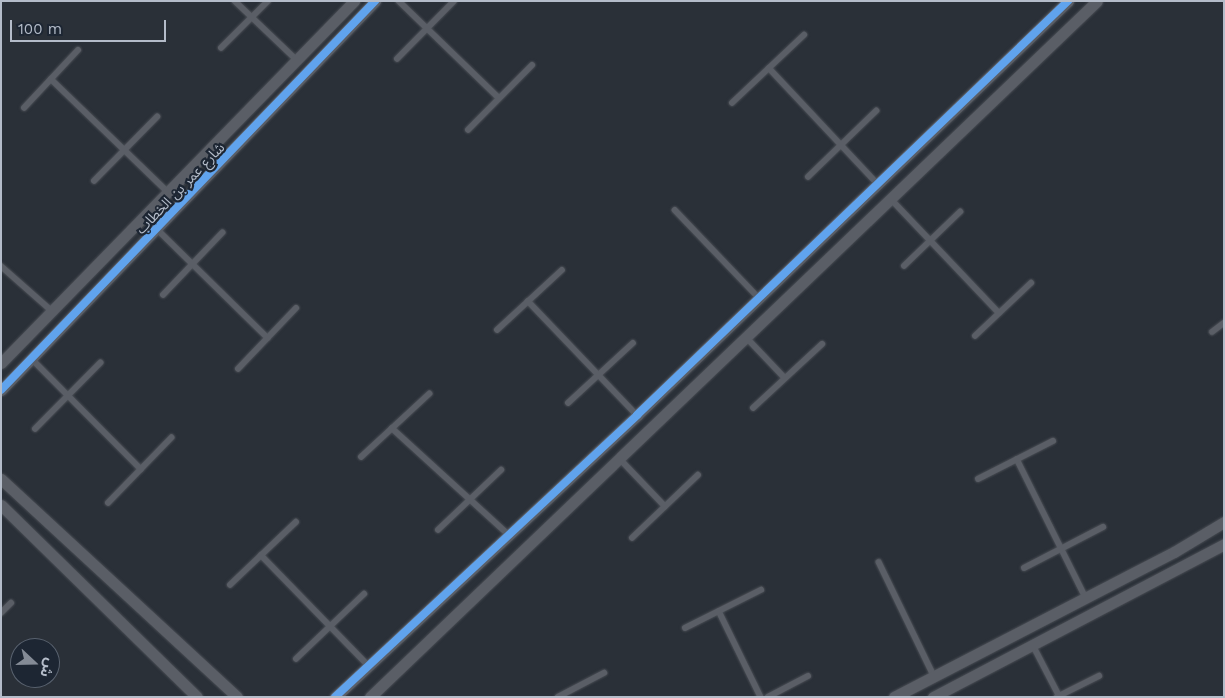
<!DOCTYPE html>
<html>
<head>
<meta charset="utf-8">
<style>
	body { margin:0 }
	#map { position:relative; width:1225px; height:698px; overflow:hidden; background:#2a3038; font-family:"Work Sans","Noto Sans Arabic",sans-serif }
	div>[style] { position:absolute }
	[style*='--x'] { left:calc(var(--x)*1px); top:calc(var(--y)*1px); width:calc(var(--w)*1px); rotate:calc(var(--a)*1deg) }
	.roads { filter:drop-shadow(0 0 1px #484c53) drop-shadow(0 0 1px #484c53) }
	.lane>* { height:5.5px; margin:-2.75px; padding:0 2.75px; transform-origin:2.75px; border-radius:2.75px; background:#5a5e66 }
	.street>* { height:11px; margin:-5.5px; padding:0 5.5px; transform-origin:5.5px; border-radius:5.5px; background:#5a5e66 }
	.cycleway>* { height:8px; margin:-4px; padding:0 4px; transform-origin:4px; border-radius:4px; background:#60a3ed }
	span { translate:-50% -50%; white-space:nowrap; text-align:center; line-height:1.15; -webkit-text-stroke:4.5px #1d2633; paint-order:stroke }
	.street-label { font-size:14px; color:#b4bcc9 }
	.frame { position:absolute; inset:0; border:2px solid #b4bcc9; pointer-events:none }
	.north { position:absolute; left:10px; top:638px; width:50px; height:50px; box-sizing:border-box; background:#1d2633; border:1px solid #59626f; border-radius:50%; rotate:111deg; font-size:14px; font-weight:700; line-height:20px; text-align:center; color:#b4bcc9 }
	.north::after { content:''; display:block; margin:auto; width:18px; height:22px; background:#848b96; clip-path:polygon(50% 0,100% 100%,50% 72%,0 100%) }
	.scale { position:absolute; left:10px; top:20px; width:156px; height:22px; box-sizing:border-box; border:2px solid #b4bcc9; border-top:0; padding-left:6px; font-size:15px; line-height:18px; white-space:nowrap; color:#b4bcc9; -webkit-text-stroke:4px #1d2633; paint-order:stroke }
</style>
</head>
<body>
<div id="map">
	<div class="roads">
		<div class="lane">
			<i style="--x:235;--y:1;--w:86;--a:43.6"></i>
			<i style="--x:399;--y:1;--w:139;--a:44.1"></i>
			<i style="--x:221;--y:48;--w:66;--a:-45"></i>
			<i style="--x:397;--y:59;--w:81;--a:-45.5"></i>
			<i style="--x:769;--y:68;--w:159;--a:46.8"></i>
			<i style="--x:51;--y:79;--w:163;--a:44"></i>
			<i style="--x:732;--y:103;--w:99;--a:-43.4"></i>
			<i style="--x:24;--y:108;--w:79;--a:-47"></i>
			<i style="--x:468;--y:130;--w:91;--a:-45.4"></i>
			<i style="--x:808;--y:177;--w:95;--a:-44.1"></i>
			<i style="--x:94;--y:181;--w:90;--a:-45.5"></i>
			<i style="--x:891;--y:199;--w:157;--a:46.5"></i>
			<i style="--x:675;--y:210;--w:122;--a:46.3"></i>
			<i style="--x:158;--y:230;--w:154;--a:44.5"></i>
			<i style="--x:1;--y:266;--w:68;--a:41.4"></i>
			<i style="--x:904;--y:266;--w:78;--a:-44"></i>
			<i style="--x:163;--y:295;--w:86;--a:-46.4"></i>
			<i style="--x:528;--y:301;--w:158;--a:46.3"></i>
			<i style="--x:497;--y:330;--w:88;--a:-42.7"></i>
			<i style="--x:1212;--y:332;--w:15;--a:-37"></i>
			<i style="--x:975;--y:336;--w:77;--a:-43.4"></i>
			<i style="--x:747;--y:338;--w:55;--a:46.5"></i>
			<i style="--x:32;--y:359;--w:155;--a:45.3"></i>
			<i style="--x:238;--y:369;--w:84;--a:-46.4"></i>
			<i style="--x:568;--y:403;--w:88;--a:-42.7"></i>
			<i style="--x:753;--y:408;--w:94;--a:-42.8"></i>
			<i style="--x:392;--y:428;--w:159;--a:42.4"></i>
			<i style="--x:35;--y:429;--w:93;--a:-45.4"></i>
			<i style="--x:361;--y:457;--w:93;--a:-42.8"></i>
			<i style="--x:1017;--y:459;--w:155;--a:63.6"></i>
			<i style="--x:621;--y:460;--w:64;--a:46.3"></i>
			<i style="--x:978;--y:479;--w:84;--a:-26.9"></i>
			<i style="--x:108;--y:503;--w:91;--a:-45.9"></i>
			<i style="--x:438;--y:530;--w:87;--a:-43.6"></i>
			<i style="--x:632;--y:538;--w:91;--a:-43.7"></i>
			<i style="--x:261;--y:555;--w:155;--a:45.8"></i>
			<i style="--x:879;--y:562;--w:127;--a:64.2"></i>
			<i style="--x:1024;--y:568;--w:89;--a:-27.4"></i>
			<i style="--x:230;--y:585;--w:91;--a:-43.7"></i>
			<i style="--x:719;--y:611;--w:96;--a:64"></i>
			<i style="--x:1;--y:613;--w:14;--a:-45"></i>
			<i style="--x:685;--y:628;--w:85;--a:-26.6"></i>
			<i style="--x:1033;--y:645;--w:59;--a:62.6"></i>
			<i style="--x:296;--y:659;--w:94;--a:-43.7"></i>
			<i style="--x:558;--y:697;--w:52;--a:-27.6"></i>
			<i style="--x:768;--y:697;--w:45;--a:-27.7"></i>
			<i style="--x:1057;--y:697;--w:47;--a:-26.6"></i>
		</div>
		<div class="street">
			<i style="--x:1;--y:363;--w:506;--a:-45.72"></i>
			<i style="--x:1;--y:390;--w:540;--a:-46.13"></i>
			<i style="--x:1;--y:479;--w:321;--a:42.7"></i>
			<i style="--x:1;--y:505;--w:274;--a:44.4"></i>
			<i style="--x:335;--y:697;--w:413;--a:-43"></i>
			<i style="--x:637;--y:415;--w:598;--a:-43.85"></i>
			<i style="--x:370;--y:697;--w:1006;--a:-43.75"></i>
			<i style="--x:894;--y:697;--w:315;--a:-27.4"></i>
			<i style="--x:1174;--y:552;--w:58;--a:-31"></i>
			<i style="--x:933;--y:697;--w:329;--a:-27.7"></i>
		</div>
	</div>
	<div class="cycleway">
		<i style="--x:1;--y:390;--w:540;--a:-46.13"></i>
		<i style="--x:335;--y:697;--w:413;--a:-43"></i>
		<i style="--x:637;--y:415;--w:598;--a:-43.85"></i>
	</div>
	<div class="street-label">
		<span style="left:180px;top:188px;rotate:-46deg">شارع عمر بن الخطاب</span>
	</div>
	<div class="frame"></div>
	<div class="north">ش</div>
	<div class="scale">100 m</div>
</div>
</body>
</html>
